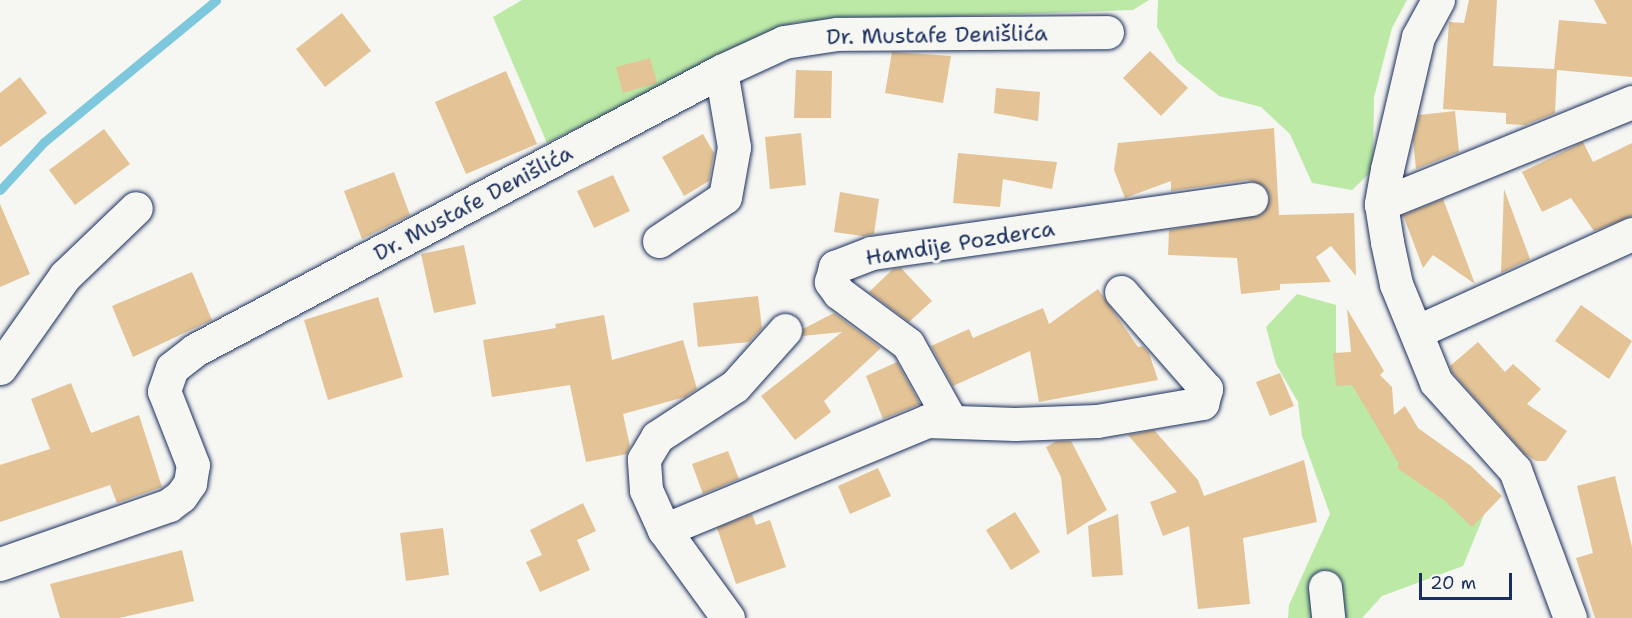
<!DOCTYPE html>
<html>
<head>
<meta charset="utf-8">
<style>
	body { margin:0 }
	#map { position:relative; width:1632px; height:618px; overflow:hidden; background:#f6f6f2; font-family:"Shantell Sans",sans-serif }
	div>[style] { position:absolute }
	[style*='--x'] { left:calc(var(--x)*1px); top:calc(var(--y)*1px); width:calc(var(--w)*1px); rotate:calc(var(--a)*1deg) }
	.green>* { inset:0; background:#bce9a6 }
	.stream>* { height:9px; margin:-4.5px; padding:0 4.5px; transform-origin:4.5px; border-radius:4.5px; background:#7dc8dc }
	.building>* { inset:0; background:#e4c496 }
	.roads { filter:drop-shadow(0 0 2px #1b2f5e) drop-shadow(0 0 2px #1b2f5e) }
	.minor>* { height:33px; margin:-16.5px; padding:0 16.5px; transform-origin:16.5px; border-radius:16.5px; background:#f6f6f2 }
	span { translate:-50% -50%; white-space:nowrap; text-align:center; line-height:1.15; -webkit-text-stroke:6px #f6f6f2; paint-order:stroke }
	.street-label { font-size:22px; color:#1b2f5e }
	.scale { position:absolute; left:1419px; top:573px; width:93px; height:27px; box-sizing:border-box; border:3px solid #1b2f5e; border-top:0; padding-left:8px; font-size:18px; line-height:21px; white-space:nowrap; color:#1b2f5e; -webkit-text-stroke:4px #f6f6f2; paint-order:stroke }
</style>
</head>
<body>
<div id="map">
	<div class="green">
		<i style="clip-path:polygon(522px 0,1149px 0,1133px 10px,795px 22px,547px 143px,493px 17px)"></i>
		<i style="clip-path:polygon(1158px 0,1407px 0,1392px 28px,1374px 97px,1373px 170px,1352px 190px,1312px 183px,1290px 134px,1261px 107px,1219px 96px,1177px 62px,1157px 27px)"></i>
		<i style="clip-path:polygon(1297px 294px,1336px 305px,1336px 353px,1484px 515px,1463px 566px,1382px 596px,1362px 618px,1288px 618px,1289px 605px,1330px 514px,1302px 436px,1298px 402px,1276px 364px,1266px 327px)"></i>
	</div>
	<div class="stream">
		<i style="--x:0;--y:190;--w:65;--a:-47.5"></i>
		<i style="--x:44;--y:142;--w:223;--a:-39.5"></i>
	</div>
	<div class="building">
		<i style="clip-path:polygon(1469px 0,1497px 0,1493px 66px,1554px 69px,1559px 20px,1607px 24px,1594px 0,1632px 0,1632px 77px,1557px 70px,1555px 113px,1525px 125px,1506px 124px,1506px 113px,1443px 109px,1449px 22px,1464px 23px)"></i>
		<i style="clip-path:polygon(342px 13px,371px 51px,325px 87px,296px 49px)"></i>
		<i style="clip-path:polygon(1150px 51px,1188px 88px,1161px 116px,1123px 78px)"></i>
		<i style="clip-path:polygon(892px 52px,951px 56px,943px 103px,885px 93px)"></i>
		<i style="clip-path:polygon(650px 58px,657px 83px,623px 93px,616px 67px)"></i>
		<i style="clip-path:polygon(796px 70px,832px 71px,831px 118px,794px 118px)"></i>
		<i style="clip-path:polygon(506px 71px,537px 144px,466px 174px,435px 102px)"></i>
		<i style="clip-path:polygon(20px 77px,47px 113px,0 147px,0 93px)"></i>
		<i style="clip-path:polygon(996px 88px,1040px 92px,1038px 121px,994px 113px)"></i>
		<i style="clip-path:polygon(1455px 111px,1459px 152px,1416px 169px,1413px 140px,1419px 115px)"></i>
		<i style="clip-path:polygon(1274px 128px,1279px 215px,1354px 213px,1356px 276px,1331px 246px,1316px 257px,1331px 282px,1280px 284px,1280px 290px,1241px 294px,1237px 258px,1168px 255px,1169px 230px,1262px 214px,1270px 197px,1265px 187px,1248px 180px,1171px 191px,1171px 181px,1125px 198px,1114px 170px,1118px 143px)"></i>
		<i style="clip-path:polygon(104px 129px,130px 164px,75px 205px,49px 170px)"></i>
		<i style="clip-path:polygon(801px 133px,806px 185px,770px 189px,765px 137px)"></i>
		<i style="clip-path:polygon(703px 134px,714px 153px,709px 181px,684px 196px,662px 157px)"></i>
		<i style="clip-path:polygon(1583px 142px,1593px 162px,1632px 143px,1632px 216px,1594px 231px,1571px 198px,1542px 212px,1522px 172px)"></i>
		<i style="clip-path:polygon(958px 153px,1057px 162px,1052px 189px,1003px 179px,1000px 207px,953px 203px)"></i>
		<i style="clip-path:polygon(394px 172px,410px 215px,362px 239px,344px 191px)"></i>
		<i style="clip-path:polygon(613px 175px,630px 211px,594px 228px,577px 191px)"></i>
		<i style="clip-path:polygon(1504px 189px,1530px 259px,1501px 273px)"></i>
		<i style="clip-path:polygon(840px 192px,879px 199px,874px 234px,862px 236px,834px 232px)"></i>
		<i style="clip-path:polygon(1443px 199px,1475px 284px,1433px 255px,1423px 268px,1403px 215px)"></i>
		<i style="clip-path:polygon(0 204px,30px 274px,0 287px)"></i>
		<i style="clip-path:polygon(464px 245px,476px 304px,434px 313px,421px 254px)"></i>
		<i style="clip-path:polygon(901px 268px,932px 301px,909px 322px,869px 292px,893px 269px)"></i>
		<i style="clip-path:polygon(192px 272px,212px 320px,133px 357px,112px 306px)"></i>
		<i style="clip-path:polygon(1098px 289px,1138px 347px,1143px 346px,1149px 353px,1158px 380px,1039px 402px,1030px 351px,953px 386px,931px 346px,969px 329px,973px 338px,1043px 308px,1049px 324px)"></i>
		<i style="clip-path:polygon(758px 296px,762px 328px,749px 342px,698px 347px,693px 303px)"></i>
		<i style="clip-path:polygon(378px 297px,403px 377px,328px 400px,304px 320px)"></i>
		<i style="clip-path:polygon(1581px 305px,1632px 341px,1609px 379px,1555px 341px)"></i>
		<i style="clip-path:polygon(1347px 309px,1384px 371px,1380px 375px,1392px 387px,1394px 415px,1405px 406px,1418px 428px,1471px 466px,1502px 496px,1472px 527px,1445px 501px,1397px 468px,1399px 464px,1352px 385px,1336px 386px,1333px 353px,1351px 352px)"></i>
		<i style="clip-path:polygon(834px 313px,881px 348px,824px 401px,831px 412px,795px 440px,761px 396px,842px 332px,802px 336px,803px 329px)"></i>
		<i style="clip-path:polygon(604px 315px,612px 360px,683px 340px,697px 389px,685px 397px,623px 414px,630px 446px,627px 454px,586px 462px,570px 385px,492px 397px,483px 340px,556px 328px,555px 324px)"></i>
		<i style="clip-path:polygon(1478px 342px,1505px 372px,1513px 364px,1541px 389px,1527px 404px,1567px 431px,1546px 461px,1536px 461px,1525px 454px,1452px 372px,1450px 366px)"></i>
		<i style="clip-path:polygon(897px 362px,920px 404px,883px 419px,866px 376px)"></i>
		<i style="clip-path:polygon(1280px 373px,1294px 406px,1270px 416px,1256px 382px)"></i>
		<i style="clip-path:polygon(71px 383px,91px 433px,139px 415px,162px 487px,117px 503px,110px 485px,0 522px,0 465px,50px 449px,31px 399px)"></i>
		<i style="clip-path:polygon(1154px 430px,1198px 480px,1204px 496px,1304px 460px,1317px 522px,1243px 538px,1250px 604px,1198px 609px,1189px 526px,1163px 536px,1150px 502px,1177px 492px,1128px 435px)"></i>
		<i style="clip-path:polygon(1057px 441px,1071px 441px,1107px 510px,1067px 535px,1061px 477px,1046px 447px)"></i>
		<i style="clip-path:polygon(728px 451px,739px 479px,703px 494px,692px 464px)"></i>
		<i style="clip-path:polygon(878px 468px,891px 496px,850px 514px,838px 486px)"></i>
		<i style="clip-path:polygon(1615px 476px,1632px 547px,1632px 618px,1595px 618px,1576px 558px,1593px 553px,1577px 486px)"></i>
		<i style="clip-path:polygon(583px 503px,596px 531px,577px 540px,590px 570px,540px 592px,526px 562px,542px 555px,530px 530px)"></i>
		<i style="clip-path:polygon(1015px 512px,1040px 552px,1011px 570px,986px 530px)"></i>
		<i style="clip-path:polygon(752px 514px,756px 525px,770px 520px,786px 567px,736px 584px,717px 528px)"></i>
		<i style="clip-path:polygon(1118px 514px,1123px 575px,1092px 577px,1088px 526px)"></i>
		<i style="clip-path:polygon(443px 528px,449px 575px,406px 581px,400px 533px)"></i>
		<i style="clip-path:polygon(182px 550px,194px 601px,119px 618px,60px 618px,50px 584px)"></i>
	</div>
	<div class="roads">
		<div class="minor">
			<i style="--x:1438;--y:0;--w:42;--a:118.4"></i>
			<i style="--x:1418;--y:37;--w:136;--a:103.2"></i>
			<i style="--x:1387;--y:169;--w:36;--a:100"></i>
			<i style="--x:1381;--y:204;--w:38;--a:81"></i>
			<i style="--x:1387;--y:242;--w:43;--a:77.9"></i>
			<i style="--x:1396;--y:284;--w:106;--a:67.8"></i>
			<i style="--x:1436;--y:382;--w:118;--a:48.1"></i>
			<i style="--x:1515;--y:470;--w:158;--a:69.6"></i>
			<i style="--x:1381;--y:204;--w:271;--a:-22.1"></i>
			<i style="--x:659;--y:241;--w:79;--a:-33.7"></i>
			<i style="--x:725;--y:197;--w:51;--a:-79.8"></i>
			<i style="--x:734;--y:147;--w:77;--a:-99.7"></i>
			<i style="--x:1416;--y:332;--w:237;--a:-24.4"></i>
			<i style="--x:0;--y:368;--w:113;--a:-54.8"></i>
			<i style="--x:65;--y:276;--w:98;--a:-43.8"></i>
			<i style="--x:951;--y:421;--w:88;--a:-119.2"></i>
			<i style="--x:908;--y:344;--w:86;--a:-143.5"></i>
			<i style="--x:839;--y:293;--w:14;--a:-126"></i>
			<i style="--x:831;--y:282;--w:16;--a:-75"></i>
			<i style="--x:835;--y:267;--w:39;--a:-21"></i>
			<i style="--x:871;--y:253;--w:384;--a:-8.1"></i>
			<i style="--x:664;--y:530;--w:285;--a:-22.5"></i>
			<i style="--x:927;--y:421;--w:88;--a:2"></i>
			<i style="--x:1015;--y:424;--w:82;--a:-2.1"></i>
			<i style="--x:1097;--y:421;--w:107;--a:-9.7"></i>
			<i style="--x:1202;--y:403;--w:15;--a:-74"></i>
			<i style="--x:1206;--y:389;--w:129;--a:-131.2"></i>
			<i style="--x:0;--y:564;--w:179;--a:-19.2"></i>
			<i style="--x:169;--y:505;--w:15;--a:-37"></i>
			<i style="--x:181;--y:496;--w:16;--a:-55"></i>
			<i style="--x:190;--y:483;--w:18;--a:-81"></i>
			<i style="--x:193;--y:465;--w:79;--a:-111.4"></i>
			<i style="--x:164;--y:391;--w:24;--a:-71"></i>
			<i style="--x:172;--y:368;--w:29;--a:-38"></i>
			<i style="--x:195;--y:350;--w:595;--a:-27.94"></i>
			<i style="--x:721;--y:71;--w:69;--a:-24.7"></i>
			<i style="--x:784;--y:42;--w:54;--a:-8.6"></i>
			<i style="--x:837;--y:34;--w:270;--a:-0.4"></i>
			<i style="--x:1325;--y:587;--w:31;--a:84"></i>
			<i style="--x:728;--y:618;--w:109;--a:-126"></i>
			<i style="--x:664;--y:530;--w:44;--a:-114.2"></i>
			<i style="--x:646;--y:490;--w:31;--a:-94"></i>
			<i style="--x:644;--y:459;--w:26;--a:-59"></i>
			<i style="--x:657;--y:437;--w:93;--a:-33.2"></i>
			<i style="--x:735;--y:386;--w:75;--a:-48.2"></i>
		</div>
	</div>
	<div class="street-label">
		<span style="left:937px;top:35px;rotate:-1deg">Dr. Mustafe Denišlića</span>
		<span style="left:473px;top:203px;rotate:-28deg">Dr. Mustafe Denišlića</span>
		<span style="left:960px;top:243px;rotate:-9deg">Hamdije Pozderca</span>
	</div>
	<div class="scale">20 m</div>
</div>
</body>
</html>
